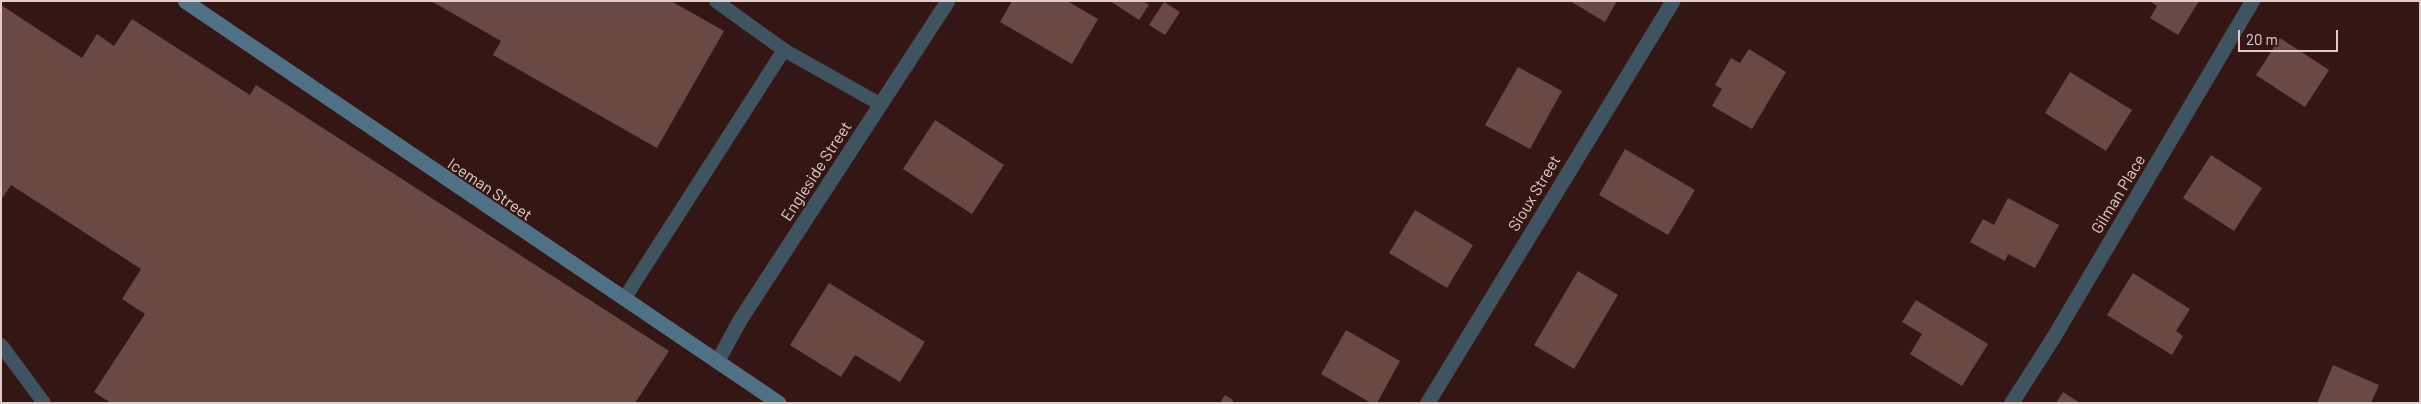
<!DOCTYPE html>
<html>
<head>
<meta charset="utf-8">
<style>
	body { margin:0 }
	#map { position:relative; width:2421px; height:404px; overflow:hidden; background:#341714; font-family:Barlow,sans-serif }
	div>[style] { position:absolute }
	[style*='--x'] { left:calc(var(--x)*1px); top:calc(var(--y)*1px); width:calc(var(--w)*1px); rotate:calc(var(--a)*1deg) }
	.building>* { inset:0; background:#6a4844 }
	.lane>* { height:14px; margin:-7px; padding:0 7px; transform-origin:7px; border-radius:7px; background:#405361 }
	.street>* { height:15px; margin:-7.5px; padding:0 7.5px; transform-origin:7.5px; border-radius:7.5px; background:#405361 }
	.secondary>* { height:15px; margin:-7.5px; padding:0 7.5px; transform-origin:7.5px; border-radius:7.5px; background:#507086 }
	span { translate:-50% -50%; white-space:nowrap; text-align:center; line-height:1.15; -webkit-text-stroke:4px #341714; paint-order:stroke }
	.street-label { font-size:16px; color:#e1ccc9 }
	.frame { position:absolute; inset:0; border:2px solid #e1ccc9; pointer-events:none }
	.scale { position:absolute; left:2238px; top:30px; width:100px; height:22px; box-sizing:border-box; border:2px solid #e1ccc9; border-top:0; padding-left:6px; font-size:15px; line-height:18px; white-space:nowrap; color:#e1ccc9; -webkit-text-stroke:4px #341714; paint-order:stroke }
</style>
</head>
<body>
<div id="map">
	<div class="building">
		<i style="clip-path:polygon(431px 1px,671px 1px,724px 31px,657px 148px,493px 55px,501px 41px)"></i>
		<i style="clip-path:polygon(1012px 1px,1067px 1px,1098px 19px,1072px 64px,1000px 22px)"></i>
		<i style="clip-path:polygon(1110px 1px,1143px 1px,1149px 5px,1139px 20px)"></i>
		<i style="clip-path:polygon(1570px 1px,1617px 1px,1605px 22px)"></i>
		<i style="clip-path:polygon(2150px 1px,2199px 1px,2178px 35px,2150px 18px,2157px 6px)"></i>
		<i style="clip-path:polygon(1164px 2px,1180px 12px,1165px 35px,1149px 25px)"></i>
		<i style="clip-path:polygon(1px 5px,82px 58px,97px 34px,114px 46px,132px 19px,250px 95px,256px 85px,669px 351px,635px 403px,111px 403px,94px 392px,145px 314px,122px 299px,141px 269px,11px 185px,1px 200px)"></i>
		<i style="clip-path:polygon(2280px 38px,2329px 70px,2305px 107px,2256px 75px)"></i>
		<i style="clip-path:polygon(1749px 49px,1786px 72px,1752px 129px,1712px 106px,1722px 89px,1715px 85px,1731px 58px,1740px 63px)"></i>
		<i style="clip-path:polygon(1518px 67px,1562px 91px,1530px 149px,1485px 125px)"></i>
		<i style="clip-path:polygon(2070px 72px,2132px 110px,2106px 151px,2045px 113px)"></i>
		<i style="clip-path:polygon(935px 120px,1004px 165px,972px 214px,903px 169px)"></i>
		<i style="clip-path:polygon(1625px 149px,1695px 190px,1668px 235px,1599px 195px)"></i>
		<i style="clip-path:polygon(2211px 155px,2262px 188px,2234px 231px,2183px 198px)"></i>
		<i style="clip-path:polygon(2008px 198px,2059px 225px,2035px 268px,2008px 254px,2005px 261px,1970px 242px,1983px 219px,1994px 225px)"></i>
		<i style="clip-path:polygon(1415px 210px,1473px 245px,1447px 288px,1389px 253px)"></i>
		<i style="clip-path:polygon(1578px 271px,1618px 295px,1574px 369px,1534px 345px)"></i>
		<i style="clip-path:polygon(2133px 273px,2190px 309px,2176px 331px,2183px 336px,2172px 355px,2107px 315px)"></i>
		<i style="clip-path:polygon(829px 283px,925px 342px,900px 382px,855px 355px,841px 377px,790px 345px)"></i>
		<i style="clip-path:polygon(1916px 300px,1988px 344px,1962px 386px,1910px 354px,1922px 334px,1902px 322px)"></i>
		<i style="clip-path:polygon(1346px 330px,1400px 361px,1377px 403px,1371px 403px,1321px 374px)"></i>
		<i style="clip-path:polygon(2333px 365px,2379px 385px,2371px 403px,2317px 403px)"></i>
		<i style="clip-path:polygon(2063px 392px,2080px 403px,2056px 403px)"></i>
		<i style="clip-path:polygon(1225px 395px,1233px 400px,1232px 403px,1220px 403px)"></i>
	</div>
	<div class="lane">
		<i style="--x:716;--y:1;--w:84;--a:35.8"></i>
		<i style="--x:624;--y:299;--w:296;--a:-57.3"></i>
		<i style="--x:784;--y:50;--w:110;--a:29.4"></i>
		<i style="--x:1;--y:345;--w:72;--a:53.4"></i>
	</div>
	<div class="street">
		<i style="--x:717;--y:361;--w:48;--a:-61.3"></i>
		<i style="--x:740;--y:319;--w:379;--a:-56.9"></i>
		<i style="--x:1427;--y:403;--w:471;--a:-58.6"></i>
		<i style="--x:2011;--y:403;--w:76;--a:-57.4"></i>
		<i style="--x:2052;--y:339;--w:393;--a:-59.4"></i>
	</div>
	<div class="secondary">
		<i style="--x:185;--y:1;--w:717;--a:34.09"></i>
	</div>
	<div class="street-label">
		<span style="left:816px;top:171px;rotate:-57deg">Engleside Street</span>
		<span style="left:490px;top:189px;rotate:34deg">Iceman Street</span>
		<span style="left:1534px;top:193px;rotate:-59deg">Sioux Street</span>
		<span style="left:2118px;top:194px;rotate:-59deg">Gilman Place</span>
	</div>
	<div class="frame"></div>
	<div class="scale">20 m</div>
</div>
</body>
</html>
